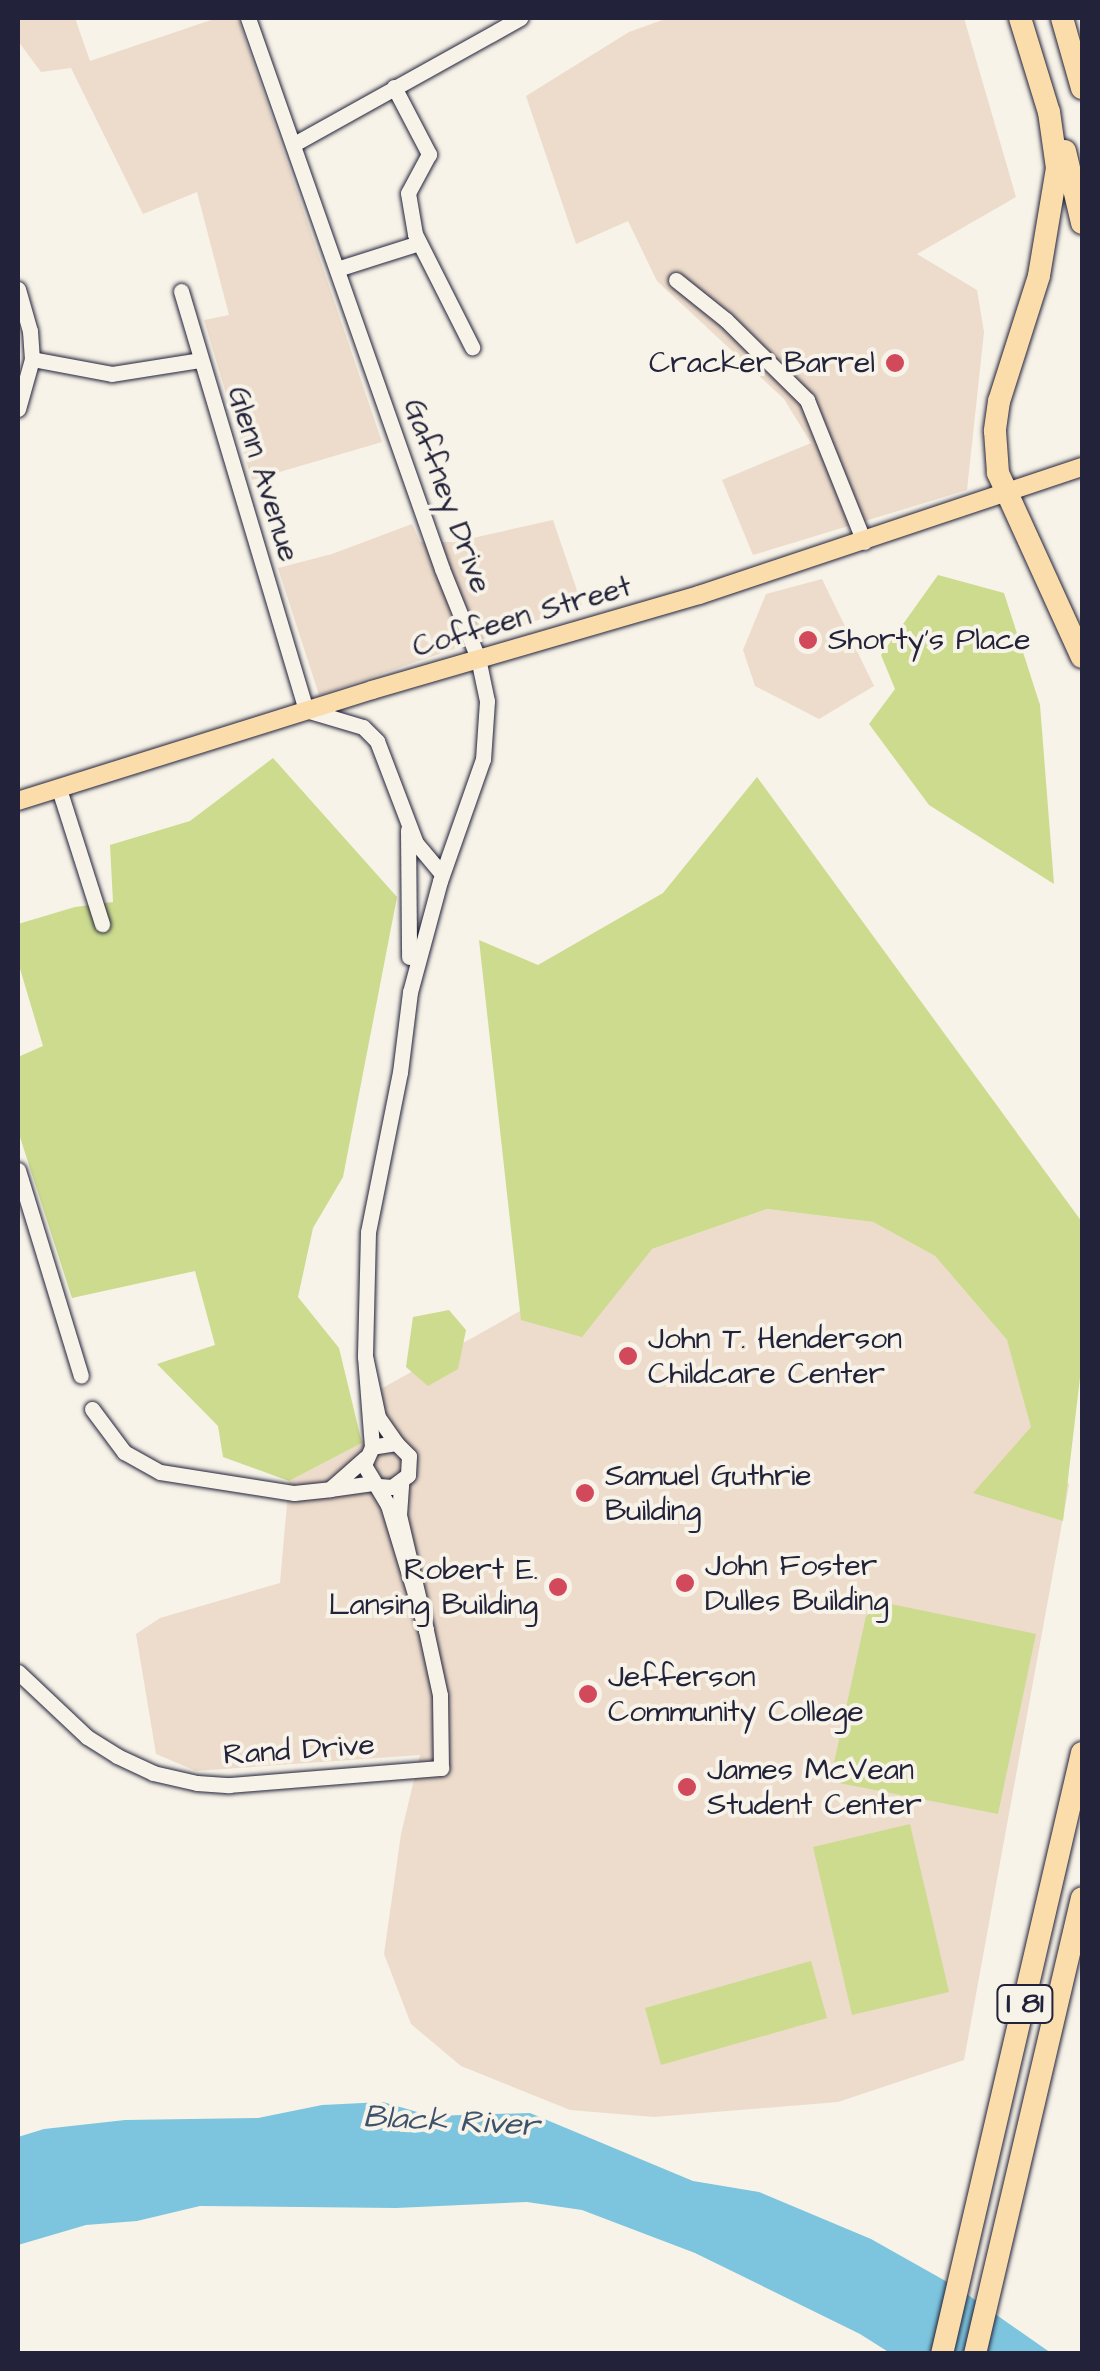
<!DOCTYPE html>
<html>
<head>
<meta charset="utf-8">
<style>
	body { margin:0 }
	#map { position:relative; width:1100px; height:2371px; overflow:hidden; background:#f7f3e8; font-family:"Architects Daughter",sans-serif }
	div>[style] { position:absolute }
	[style*='--x'] { left:calc(var(--x)*1px); top:calc(var(--y)*1px); width:calc(var(--w)*1px); rotate:calc(var(--a)*1deg) }
	.built>* { inset:0; background:#eddccb }
	.green>* { inset:0; background:#cddb8e }
	.water>* { inset:0; background:#7dc5de }
	.roads { filter:drop-shadow(0 0 2px #22223b) drop-shadow(0 0 2px #22223b) }
	.minor>* { height:15px; margin:-7.5px; padding:0 7.5px; transform-origin:7.5px; border-radius:7.5px; background:#f7f3e8 }
	.major>* { height:18px; margin:-9px; padding:0 9px; transform-origin:9px; border-radius:9px; background:#fbddab }
	.highway>* { height:22px; margin:-11px; padding:0 11px; transform-origin:11px; border-radius:11px; background:#fbddab }
	.dots>* { width:28px; height:28px; translate:-50% -50%; box-sizing:border-box; border:5px solid #f7f3e8; border-radius:50% }
	span { translate:-50% -50%; white-space:nowrap; text-align:center; line-height:1.15; -webkit-text-stroke:8px #f7f3e8; paint-order:stroke }
	.shield-label span { padding:2px 8px; background:#f7f3e8; border:2px solid; border-radius:8px; -webkit-text-stroke-width:0 }
	.shield-label { font-size:28px; color:#22223b; font-weight:700 }
	.poi-label { font-size:30px; color:#22223b }
	.right { translate:-100% -50%; text-align:right }
	.left { translate:0 -50%; text-align:left }
	.street-label { font-size:30px; color:#22223b }
	.water-label { font-size:32px; color:#3d536c; font-style:italic }
	.frame { position:absolute; inset:0; border:20px solid #22223b; pointer-events:none }
</style>
</head>
<body>
<div id="map">
	<div class="built">
		<i style="clip-path:polygon(18px 18px,75px 18px,90px 61px,217px 18px,238px 18px,382px 442px,252px 480px,204px 320px,229px 315px,197px 192px,143px 214px,71px 68px,41px 72px,18px 41px)"></i>
		<i style="clip-path:polygon(668px 18px,964px 18px,1016px 197px,917px 254px,977px 290px,984px 332px,967px 490px,753px 555px,722px 480px,811px 443px,784px 399px,657px 281px,628px 221px,576px 244px,526px 96px,629px 32px)"></i>
		<i style="clip-path:polygon(553px 520px,582px 605px,319px 695px,278px 568px,332px 554px,412px 524px,420px 542px,455px 542px)"></i>
		<i style="clip-path:polygon(822px 579px,874px 686px,819px 719px,755px 686px,743px 650px,766px 594px)"></i>
		<i style="clip-path:polygon(767px 1209px,873px 1222px,935px 1256px,1007px 1340px,1069px 1485px,964px 2060px,838px 2102px,654px 2117px,570px 2110px,461px 2066px,411px 2024px,384px 1954px,401px 1834px,420px 1755px,196px 1771px,156px 1754px,136px 1634px,160px 1618px,280px 1583px,289px 1481px,362px 1443px,379px 1390px,538px 1301px,652px 1249px)"></i>
	</div>
	<div class="green">
		<i style="clip-path:polygon(938px 575px,1004px 593px,1040px 705px,1054px 884px,929px 805px,869px 724px,895px 689px,881px 655px)"></i>
		<i style="clip-path:polygon(273px 758px,397px 897px,343px 1177px,313px 1228px,298px 1297px,339px 1348px,362px 1443px,289px 1481px,223px 1457px,218px 1426px,157px 1364px,215px 1345px,195px 1271px,72px 1298px,18px 1131px,18px 1057px,43px 1046px,18px 962px,18px 924px,75px 907px,113px 902px,110px 845px,190px 821px)"></i>
		<i style="clip-path:polygon(757px 777px,1082px 1222px,1082px 1361px,1063px 1521px,973px 1493px,1031px 1427px,1007px 1340px,935px 1256px,873px 1222px,767px 1209px,652px 1249px,582px 1337px,521px 1320px,479px 940px,538px 965px,663px 893px)"></i>
		<i style="clip-path:polygon(449px 1310px,466px 1330px,458px 1369px,428px 1386px,406px 1367px,413px 1317px)"></i>
		<i style="clip-path:polygon(886px 1603px,1036px 1634px,998px 1814px,839px 1783px,832px 1772px,866px 1616px)"></i>
		<i style="clip-path:polygon(910px 1824px,949px 1992px,852px 2015px,813px 1847px)"></i>
		<i style="clip-path:polygon(811px 1961px,827px 2018px,661px 2065px,645px 2008px)"></i>
	</div>
	<div class="water">
		<i style="clip-path:polygon(383px 2102px,431px 2116px,530px 2113px,693px 2181px,759px 2192px,871px 2239px,958px 2288px,1051px 2353px,890px 2353px,860px 2334px,695px 2253px,582px 2210px,527px 2202px,396px 2208px,200px 2206px,137px 2221px,86px 2225px,18px 2245px,18px 2137px,44px 2129px,125px 2120px,258px 2118px,322px 2105px)"></i>
	</div>
	<div class="roads">
		<div class="minor">
			<i style="--x:248;--y:18;--w:584;--a:70.6"></i>
			<i style="--x:442;--y:569;--w:96;--a:68"></i>
			<i style="--x:478;--y:658;--w:44;--a:78.2"></i>
			<i style="--x:487;--y:701;--w:58;--a:93.9"></i>
			<i style="--x:483;--y:759;--w:129;--a:109.4"></i>
			<i style="--x:440;--y:881;--w:115;--a:105.1"></i>
			<i style="--x:410;--y:992;--w:81;--a:97.1"></i>
			<i style="--x:400;--y:1072;--w:163;--a:101.3"></i>
			<i style="--x:368;--y:1232;--w:124;--a:91.4"></i>
			<i style="--x:394;--y:87;--w:76;--a:62.4"></i>
			<i style="--x:429;--y:154;--w:44;--a:118.3"></i>
			<i style="--x:408;--y:193;--w:42;--a:80.3"></i>
			<i style="--x:415;--y:234;--w:127;--a:63.2"></i>
			<i style="--x:294;--y:144;--w:259;--a:-29.1"></i>
			<i style="--x:337;--y:269;--w:86;--a:-17.6"></i>
			<i style="--x:676;--y:280;--w:64;--a:38.7"></i>
			<i style="--x:726;--y:320;--w:114;--a:44.6"></i>
			<i style="--x:807;--y:400;--w:153;--a:68.1"></i>
			<i style="--x:18;--y:289;--w:44;--a:74.1"></i>
			<i style="--x:30;--y:331;--w:28;--a:86"></i>
			<i style="--x:32;--y:359;--w:52;--a:105.6"></i>
			<i style="--x:181;--y:291;--w:437;--a:73.4"></i>
			<i style="--x:306;--y:710;--w:59;--a:16.6"></i>
			<i style="--x:363;--y:727;--w:20;--a:45"></i>
			<i style="--x:377;--y:741;--w:109;--a:69.1"></i>
			<i style="--x:416;--y:843;--w:40;--a:50"></i>
			<i style="--x:32;--y:359;--w:81;--a:10.6"></i>
			<i style="--x:112;--y:374;--w:89;--a:-9"></i>
			<i style="--x:59;--y:789;--w:142;--a:72.3"></i>
			<i style="--x:408;--y:830;--w:127;--a:89.5"></i>
			<i style="--x:18;--y:1170;--w:215;--a:73"></i>
			<i style="--x:92;--y:1409;--w:54;--a:53.3"></i>
			<i style="--x:124;--y:1452;--w:41;--a:29.1"></i>
			<i style="--x:160;--y:1472;--w:136;--a:8.9"></i>
			<i style="--x:294;--y:1493;--w:36;--a:-6"></i>
			<i style="--x:372;--y:1447;--w:91;--a:-94.4"></i>
			<i style="--x:365;--y:1356;--w:62;--a:78"></i>
			<i style="--x:378;--y:1417;--w:32;--a:55"></i>
			<i style="--x:365;--y:1458;--w:47;--a:138.5"></i>
			<i style="--x:330;--y:1489;--w:43;--a:-7.9"></i>
			<i style="--x:379;--y:1486;--w:13;--a:4"></i>
			<i style="--x:392;--y:1487;--w:20;--a:-37"></i>
			<i style="--x:408;--y:1475;--w:19;--a:-87"></i>
			<i style="--x:409;--y:1456;--w:18;--a:-135"></i>
			<i style="--x:396;--y:1443;--w:24;--a:171"></i>
			<i style="--x:372;--y:1447;--w:20;--a:114"></i>
			<i style="--x:364;--y:1465;--w:47;--a:59"></i>
			<i style="--x:388;--y:1505;--w:131;--a:73.1"></i>
			<i style="--x:426;--y:1630;--w:118;--a:-103.2"></i>
			<i style="--x:399;--y:1515;--w:32;--a:-86"></i>
			<i style="--x:18;--y:1672;--w:95;--a:43.3"></i>
			<i style="--x:87;--y:1737;--w:36;--a:32"></i>
			<i style="--x:117;--y:1756;--w:40;--a:25"></i>
			<i style="--x:153;--y:1773;--w:45;--a:12.8"></i>
			<i style="--x:197;--y:1783;--w:32;--a:4"></i>
			<i style="--x:229;--y:1785;--w:213;--a:-4.6"></i>
			<i style="--x:441;--y:1768;--w:73;--a:-90.8"></i>
			<i style="--x:440;--y:1695;--w:66;--a:-102.2"></i>
		</div>
		<div class="major">
			<i style="--x:18;--y:801;--w:371;--a:-17.4"></i>
			<i style="--x:372;--y:690;--w:341;--a:-16.2"></i>
			<i style="--x:699;--y:595;--w:404;--a:-18.5"></i>
		</div>
		<div class="highway">
			<i style="--x:1020;--y:18;--w:98;--a:72.9"></i>
			<i style="--x:1049;--y:112;--w:57;--a:81.9"></i>
			<i style="--x:1057;--y:168;--w:109;--a:99.5"></i>
			<i style="--x:1039;--y:276;--w:131;--a:107.7"></i>
			<i style="--x:999;--y:401;--w:30;--a:98"></i>
			<i style="--x:995;--y:431;--w:42;--a:85.9"></i>
			<i style="--x:998;--y:473;--w:202;--a:65.5"></i>
			<i style="--x:1062;--y:18;--w:73;--a:74.1"></i>
			<i style="--x:1065;--y:151;--w:74;--a:76.7"></i>
			<i style="--x:942;--y:2354;--w:617;--a:-76.89"></i>
			<i style="--x:975;--y:2354;--w:468;--a:-76.8"></i>
		</div>
	</div>
	<div class="dots">
		<i style="left:895px;top:363px;background:#d1495b"></i>
		<i style="left:808px;top:640px;background:#d1495b"></i>
		<i style="left:628px;top:1356px;background:#d1495b"></i>
		<i style="left:585px;top:1493px;background:#d1495b"></i>
		<i style="left:685px;top:1583px;background:#d1495b"></i>
		<i style="left:558px;top:1587px;background:#d1495b"></i>
		<i style="left:588px;top:1694px;background:#d1495b"></i>
		<i style="left:687px;top:1787px;background:#d1495b"></i>
	</div>
	<div class="shield-label">
		<span style="left:1025px;top:2004px">I 81</span>
	</div>
	<div class="poi-label">
		<span class="right" style="left:875px;top:363px">Cracker Barrel</span>
		<span class="left" style="left:828px;top:640px">Shorty's Place</span>
		<span class="left" style="left:648px;top:1356px">John T. Henderson<br>Childcare Center</span>
		<span class="left" style="left:605px;top:1493px">Samuel Guthrie<br>Building</span>
		<span class="left" style="left:705px;top:1583px">John Foster<br>Dulles Building</span>
		<span class="right" style="left:538px;top:1587px">Robert E.<br>Lansing Building</span>
		<span class="left" style="left:608px;top:1694px">Jefferson<br>Community College</span>
		<span class="left" style="left:707px;top:1787px">James McVean<br>Student Center</span>
	</div>
	<div class="street-label">
		<span style="left:263px;top:474px;rotate:73deg">Glenn Avenue</span>
		<span style="left:447px;top:496px;rotate:70deg">Gaffney Drive</span>
		<span style="left:522px;top:617px;rotate:-16deg">Coffeen Street</span>
		<span style="left:299px;top:1750px;rotate:-4deg">Rand Drive</span>
	</div>
	<div class="water-label">
		<span style="left:451px;top:2122px;rotate:3deg">Black River</span>
	</div>
	<div class="frame"></div>
</div>
</body>
</html>
